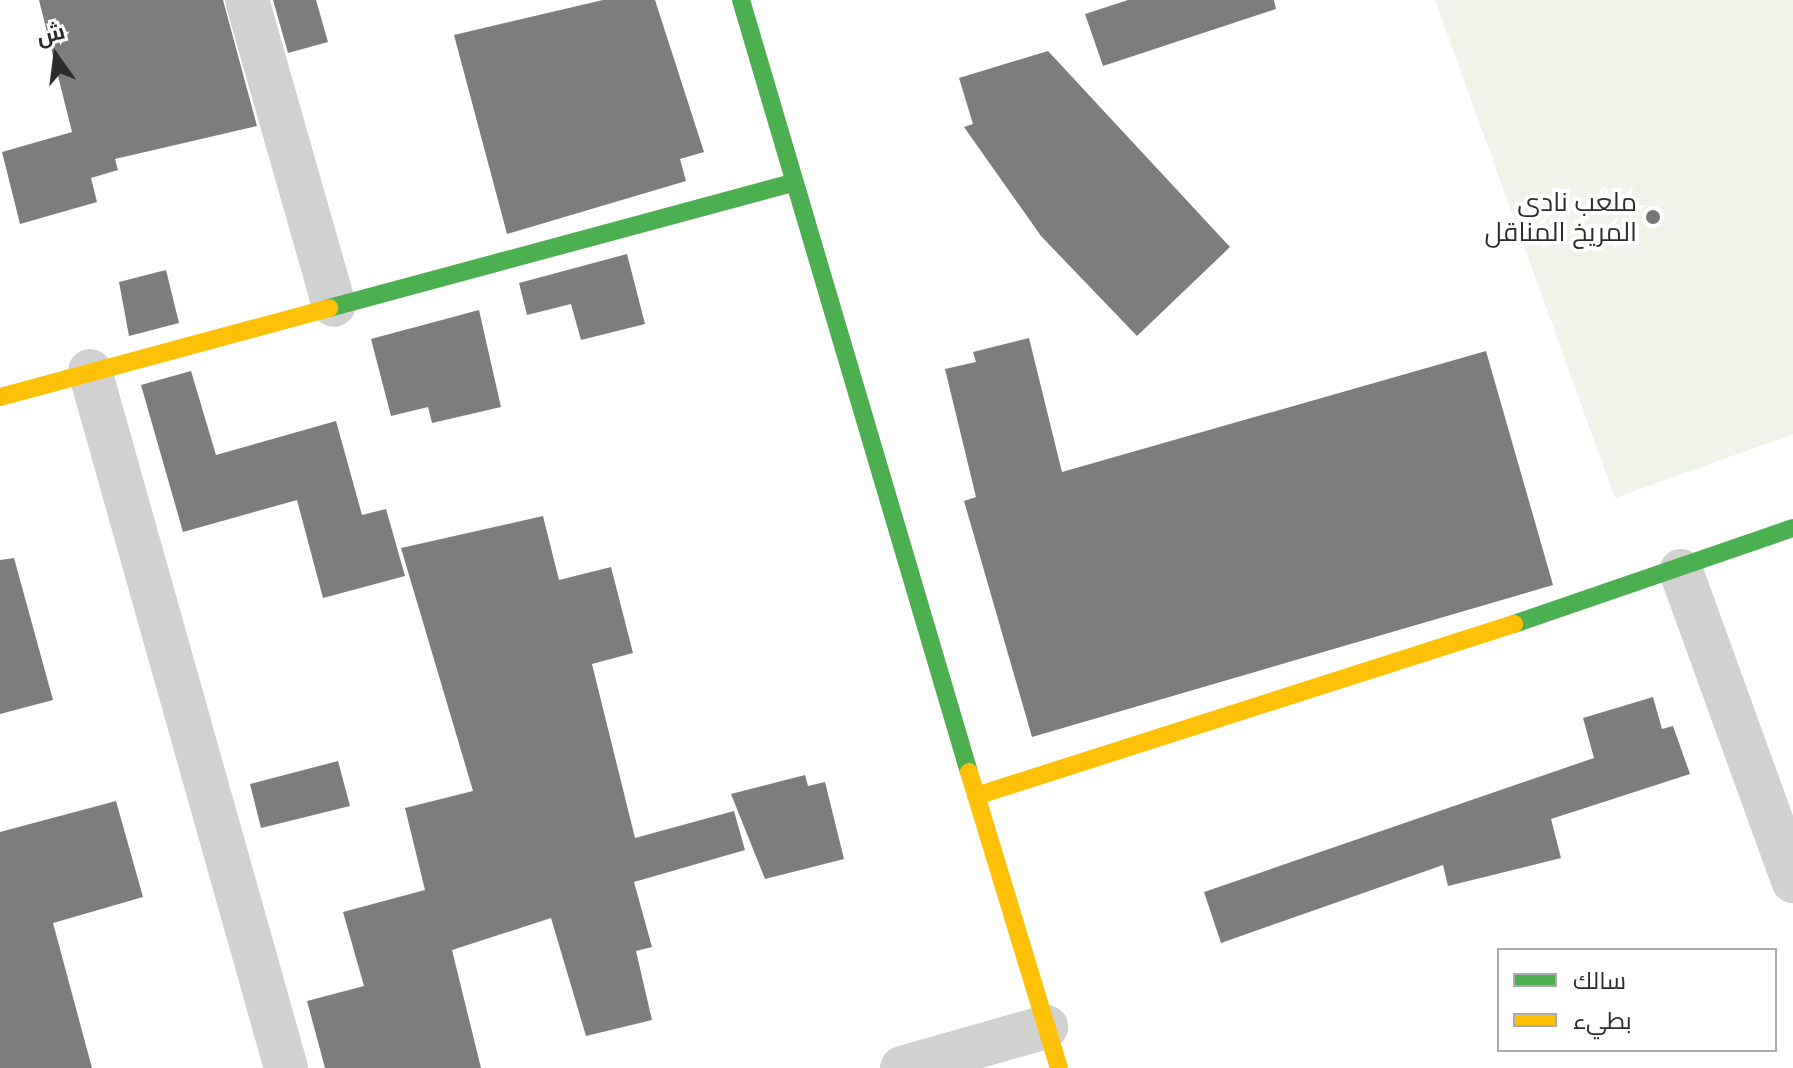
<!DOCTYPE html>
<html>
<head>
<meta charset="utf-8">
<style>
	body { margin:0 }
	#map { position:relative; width:1793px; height:1068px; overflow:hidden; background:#fff; font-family:"Open Sans",Cairo,sans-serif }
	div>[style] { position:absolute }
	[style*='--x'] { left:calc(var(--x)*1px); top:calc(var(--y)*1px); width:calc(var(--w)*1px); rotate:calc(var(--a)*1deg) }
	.green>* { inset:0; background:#f0f3ea }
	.building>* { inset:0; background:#7d7d7d }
	.street>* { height:44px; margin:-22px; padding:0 22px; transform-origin:22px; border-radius:22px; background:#d1d1d1 }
	.fast>* { height:18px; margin:-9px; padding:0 9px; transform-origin:9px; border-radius:9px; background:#4caf50 }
	.slow>* { height:18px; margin:-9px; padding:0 9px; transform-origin:9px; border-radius:9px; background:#ffc107 }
	.dots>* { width:22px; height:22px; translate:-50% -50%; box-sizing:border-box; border:4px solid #fff; border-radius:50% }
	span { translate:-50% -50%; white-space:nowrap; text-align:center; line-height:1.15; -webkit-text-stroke:8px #fff; paint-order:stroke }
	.poi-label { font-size:26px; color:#2c2c2c }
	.right { translate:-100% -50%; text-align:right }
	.legend { position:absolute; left:1497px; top:948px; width:280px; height:104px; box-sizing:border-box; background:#fff; border:2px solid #ababab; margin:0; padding:10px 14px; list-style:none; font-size:24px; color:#2c2c2c }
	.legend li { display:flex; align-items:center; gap:16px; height:40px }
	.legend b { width:40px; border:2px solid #ababab }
	.north { position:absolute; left:16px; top:16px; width:80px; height:80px; -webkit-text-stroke:6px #fff; paint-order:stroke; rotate:346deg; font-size:22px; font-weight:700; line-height:32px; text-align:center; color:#2c2c2c }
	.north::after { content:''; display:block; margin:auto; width:28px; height:36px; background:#2c2c2c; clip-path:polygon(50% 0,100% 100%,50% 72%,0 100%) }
</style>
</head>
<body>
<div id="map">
	<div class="green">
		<i style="clip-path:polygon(1435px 0,1793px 0,1793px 434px,1615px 498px)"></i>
	</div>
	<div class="building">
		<i style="clip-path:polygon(39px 0,223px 0,257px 126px,115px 159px,118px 170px,91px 178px,97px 202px,20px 224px,2px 152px,72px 132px)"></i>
		<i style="clip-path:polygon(273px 0,316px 0,328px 42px,288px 53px)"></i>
		<i style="clip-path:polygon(603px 0,655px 0,704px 152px,680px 159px,686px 181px,507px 234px,454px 35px)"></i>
		<i style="clip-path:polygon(1128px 0,1274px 0,1276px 9px,1103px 66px,1085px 14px)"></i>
		<i style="clip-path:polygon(1048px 51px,1230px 247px,1137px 336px,1041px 236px,964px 127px,973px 124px,959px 78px)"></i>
		<i style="clip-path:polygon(627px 254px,645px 324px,581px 340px,571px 304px,527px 315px,519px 283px)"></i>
		<i style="clip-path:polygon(166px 270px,179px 323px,129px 336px,119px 282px)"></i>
		<i style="clip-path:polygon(479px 310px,501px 407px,432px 423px,428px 407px,391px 416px,371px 339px)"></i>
		<i style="clip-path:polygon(1029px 338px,1062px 472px,1486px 351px,1553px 585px,1032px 737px,964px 501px,976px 497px,945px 369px,976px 362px,973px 352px)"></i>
		<i style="clip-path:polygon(191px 371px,216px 455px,336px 421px,362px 515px,386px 509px,405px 576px,323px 598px,297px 500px,183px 532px,141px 385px)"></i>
		<i style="clip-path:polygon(543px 516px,559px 580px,611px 567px,633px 653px,592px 664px,635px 838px,734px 811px,745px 850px,634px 882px,652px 947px,636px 951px,652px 1020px,586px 1036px,551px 918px,452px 950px,481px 1068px,325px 1068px,307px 1001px,364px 986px,343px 912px,425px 890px,405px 808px,473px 791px,401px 548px)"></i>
		<i style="clip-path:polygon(14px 558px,53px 700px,0 714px,0 560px)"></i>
		<i style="clip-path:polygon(1653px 697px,1662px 729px,1673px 726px,1690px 774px,1551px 819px,1561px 858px,1448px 886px,1443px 865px,1221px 943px,1204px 892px,1594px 758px,1583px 718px)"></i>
		<i style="clip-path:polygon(338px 761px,350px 806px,261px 828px,250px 784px)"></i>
		<i style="clip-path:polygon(805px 775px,808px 786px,825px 782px,844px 859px,765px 879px,731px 794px)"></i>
		<i style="clip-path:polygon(116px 801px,143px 897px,53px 923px,92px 1068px,0 1068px,0 832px)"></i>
	</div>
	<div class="street">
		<i style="--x:247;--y:0;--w:317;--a:74.1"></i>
		<i style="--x:90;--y:371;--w:724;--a:74.29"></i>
		<i style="--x:1681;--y:571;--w:330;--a:70.1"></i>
		<i style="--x:902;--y:1068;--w:150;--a:-15.9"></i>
	</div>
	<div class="fast">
		<i style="--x:741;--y:0;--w:805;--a:73.55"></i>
		<i style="--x:329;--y:308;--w:477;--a:-15.1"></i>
		<i style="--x:1514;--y:624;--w:295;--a:-19"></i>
	</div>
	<div class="slow">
		<i style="--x:0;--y:397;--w:341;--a:-15.1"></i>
		<i style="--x:969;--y:772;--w:309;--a:73.1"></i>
		<i style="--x:976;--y:796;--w:565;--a:-17.73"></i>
	</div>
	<div class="dots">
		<i style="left:1653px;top:217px;background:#767676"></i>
	</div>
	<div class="poi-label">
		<span class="right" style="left:1637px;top:217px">ملعب نادي<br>المريخ المناقل</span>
	</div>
	<ul class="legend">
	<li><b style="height:10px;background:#4caf50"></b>سالك</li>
	<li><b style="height:10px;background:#ffc107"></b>بطيء</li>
	</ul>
	<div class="north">ش</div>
</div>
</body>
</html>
